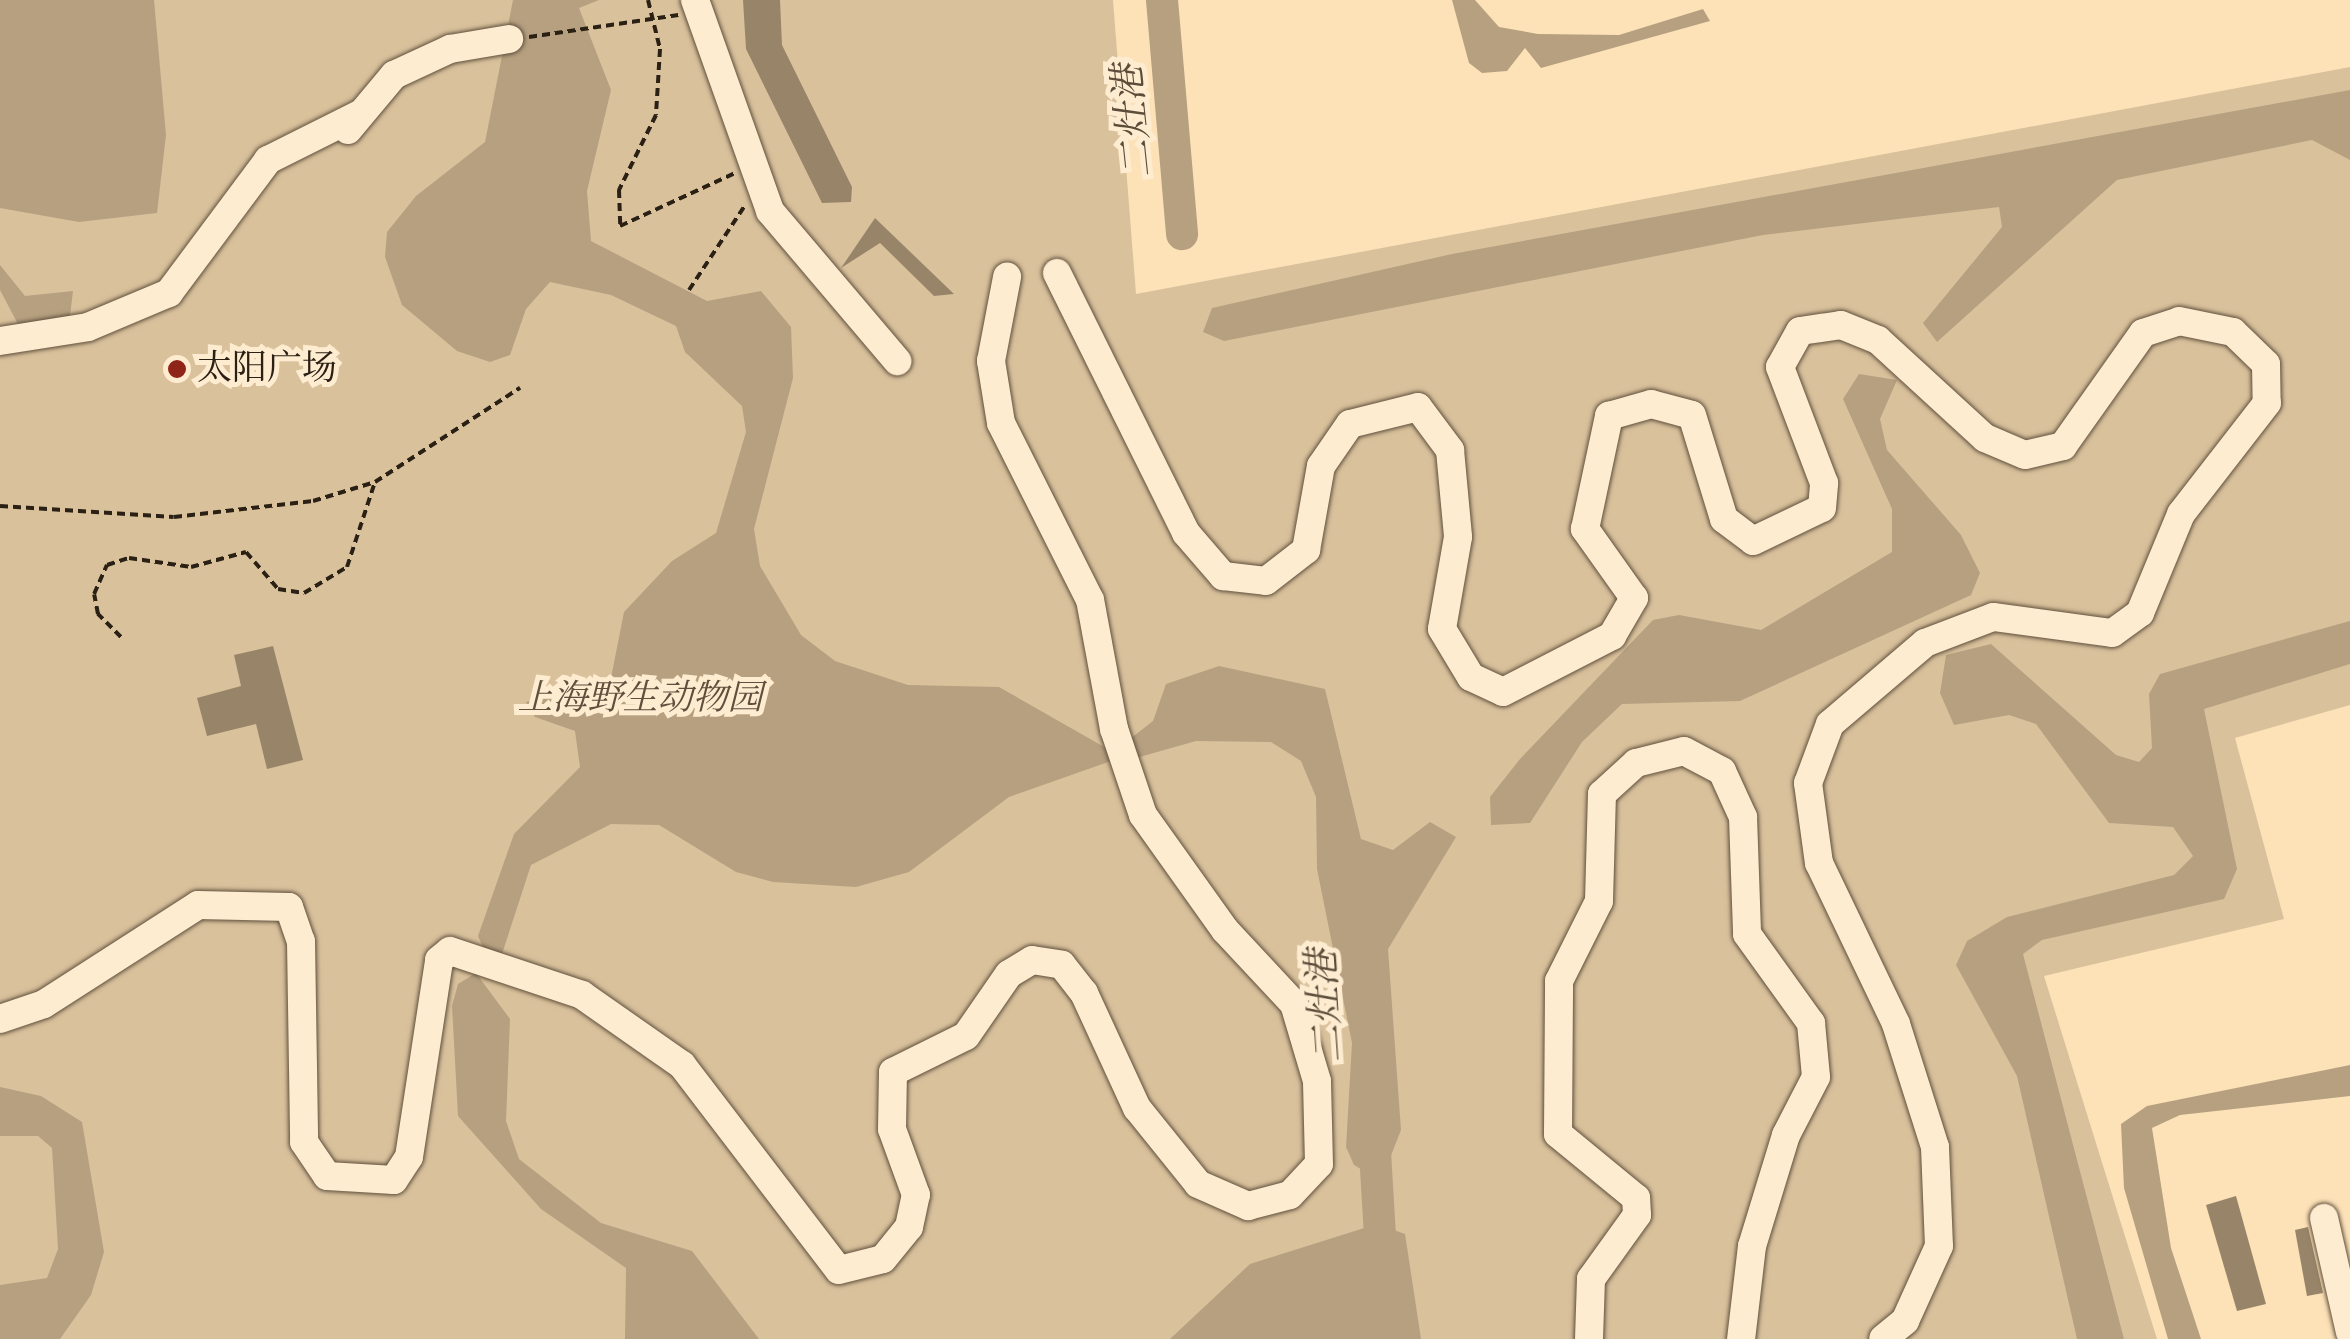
<!DOCTYPE html>
<html>
<head>
<meta charset="utf-8">
<style>
	body { margin:0 }
	#map { position:relative; width:2350px; height:1339px; overflow:hidden; background:#fde2b8; font-family:"IM FELL DW Pica","Noto Serif SC",serif }
	div>[style] { position:absolute }
	[style*='--x'] { left:calc(var(--x)*1px); top:calc(var(--y)*1px); width:calc(var(--w)*1px); rotate:calc(var(--a)*1deg) }
	.green>* { inset:0; background:#d9c19c }
	.water>* { inset:0; background:#b6a080 }
	.river>* { height:32px; margin:-16px; padding:0 16px; transform-origin:16px; border-radius:16px; background:#b6a080 }
	.building>* { inset:0; background:#988569 }
	.path>* { height:4px; margin-top:-2px; transform-origin:0; background:repeating-linear-gradient(90deg,#2b2014 0 8px,transparent 0 13px) }
	.roads { filter:drop-shadow(0 0 2px #60503d) drop-shadow(0 0 2px #60503d) }
	.minor>* { height:28px; margin:-14px; padding:0 14px; transform-origin:14px; border-radius:14px; background:#feecd1 }
	.dots>* { width:28px; height:28px; translate:-50% -50%; box-sizing:border-box; border:5px solid #feecd1; border-radius:50% }
	span { translate:-50% -50%; white-space:nowrap; text-align:center; line-height:1.15; -webkit-text-stroke:10px #feecd1; paint-order:stroke }
	.poi-label { font-size:35px; color:#2b2014 }
	.left { translate:0 -50%; text-align:left }
	.park-label { font-size:35px; color:#5f503d; font-style:italic }
	.water-label { font-size:38px; color:#5c4d3a; font-style:italic }
</style>
</head>
<body>
<div id="map">
	<div class="green">
		<i style="clip-path:polygon(0 0,1113px 0,1136px 294px,2350px 67px,2350px 705px,2235px 738px,2284px 919px,2044px 976px,2157px 1339px,0 1339px)"></i>
	</div>
	<div class="water">
		<i style="clip-path:polygon(0 0,154px 0,166px 135px,157px 213px,79px 222px,0 208px)"></i>
		<i style="clip-path:polygon(513px 0,599px 0,579px 8px,611px 90px,587px 191px,591px 241px,707px 301px,761px 291px,791px 327px,793px 378px,754px 529px,760px 566px,801px 635px,835px 661px,908px 685px,999px 687px,1106px 748px,1111px 761px,1009px 797px,909px 872px,856px 887px,773px 882px,736px 872px,659px 825px,611px 824px,531px 865px,502px 954px,485px 952px,478px 936px,514px 834px,580px 767px,575px 731px,535px 717px,526px 702px,611px 678px,624px 612px,672px 561px,716px 533px,746px 432px,742px 406px,685px 352px,676px 326px,611px 295px,550px 282px,526px 309px,510px 355px,490px 362px,457px 351px,402px 305px,385px 257px,387px 232px,416px 196px,485px 142px)"></i>
		<i style="clip-path:polygon(1452px 0,1475px 0,1499px 27px,1538px 34px,1619px 35px,1703px 9px,1710px 21px,1541px 68px,1525px 48px,1507px 71px,1482px 73px,1469px 63px)"></i>
		<i style="clip-path:polygon(2350px 90px,2350px 160px,2312px 140px,2117px 180px,1937px 342px,1923px 323px,2002px 227px,1999px 207px,1763px 235px,1224px 341px,1203px 332px,1212px 308px,1452px 254px)"></i>
		<i style="clip-path:polygon(0 265px,25px 296px,73px 291px,70px 316px,19px 326px,0 290px)"></i>
		<i style="clip-path:polygon(1859px 374px,1897px 380px,1880px 419px,1887px 450px,1961px 535px,1980px 573px,1971px 595px,1740px 701px,1622px 704px,1582px 742px,1530px 823px,1491px 825px,1490px 797px,1520px 759px,1653px 620px,1679px 615px,1761px 630px,1892px 552px,1892px 509px,1843px 399px)"></i>
		<i style="clip-path:polygon(2350px 621px,2350px 664px,2204px 709px,2237px 869px,2224px 899px,2042px 940px,2023px 954px,2124px 1339px,2077px 1339px,2017px 1076px,1956px 965px,1967px 941px,2007px 917px,2174px 875px,2193px 856px,2173px 827px,2109px 823px,2036px 724px,2009px 715px,1954px 725px,1940px 693px,1946px 655px,1991px 644px,2116px 755px,2139px 762px,2152px 748px,2149px 694px,2160px 674px)"></i>
		<i style="clip-path:polygon(1219px 666px,1325px 689px,1361px 839px,1393px 850px,1430px 822px,1456px 837px,1388px 949px,1401px 1130px,1381px 1181px,1354px 1165px,1346px 1147px,1352px 1043px,1317px 869px,1316px 797px,1301px 761px,1271px 742px,1196px 741px,1136px 758px,1126px 742px,1153px 721px,1166px 684px)"></i>
		<i style="clip-path:polygon(476px 973px,510px 1019px,506px 1121px,519px 1159px,601px 1223px,692px 1251px,759px 1339px,625px 1339px,626px 1268px,541px 1209px,458px 1116px,452px 1006px,458px 984px)"></i>
		<i style="clip-path:polygon(2350px 1065px,2350px 1096px,2180px 1115px,2152px 1128px,2171px 1248px,2201px 1339px,2168px 1339px,2124px 1188px,2121px 1124px,2147px 1106px)"></i>
		<i style="clip-path:polygon(0 1087px,41px 1096px,82px 1122px,104px 1252px,91px 1295px,60px 1339px,0 1339px,0 1285px,47px 1278px,58px 1249px,52px 1148px,38px 1136px,0 1136px)"></i>
		<i style="clip-path:polygon(1377px 1224px,1405px 1234px,1421px 1339px,1170px 1339px,1250px 1264px)"></i>
	</div>
	<div class="river">
		<i style="--x:1162;--y:0;--w:235;--a:85.1"></i>
		<i style="--x:1374;--y:1135;--w:204;--a:86.6"></i>
	</div>
	<div class="building">
		<i style="clip-path:polygon(743px 0,780px 0,782px 45px,852px 187px,851px 202px,822px 203px,746px 49px)"></i>
		<i style="clip-path:polygon(875px 218px,954px 294px,934px 296px,880px 243px,841px 268px)"></i>
		<i style="clip-path:polygon(273px 646px,303px 760px,267px 769px,256px 724px,207px 736px,197px 698px,241px 686px,234px 655px)"></i>
		<i style="clip-path:polygon(2236px 1196px,2266px 1304px,2237px 1311px,2206px 1205px)"></i>
		<i style="clip-path:polygon(2308px 1227px,2323px 1293px,2307px 1296px,2295px 1230px)"></i>
	</div>
	<div class="path">
		<i style="--x:648;--y:0;--w:50;--a:76.2"></i>
		<i style="--x:660;--y:49;--w:66;--a:93.5"></i>
		<i style="--x:656;--y:115;--w:84;--a:116.3"></i>
		<i style="--x:619;--y:190;--w:36;--a:88"></i>
		<i style="--x:620;--y:226;--w:127;--a:-24.7"></i>
		<i style="--x:529;--y:37;--w:151;--a:-8.4"></i>
		<i style="--x:689;--y:290;--w:100;--a:-56.5"></i>
		<i style="--x:0;--y:506;--w:174;--a:3.6"></i>
		<i style="--x:174;--y:517;--w:140;--a:-6.6"></i>
		<i style="--x:313;--y:501;--w:65;--a:-17"></i>
		<i style="--x:375;--y:482;--w:173;--a:-33"></i>
		<i style="--x:121;--y:637;--w:33;--a:-135"></i>
		<i style="--x:98;--y:614;--w:20;--a:-101"></i>
		<i style="--x:94;--y:594;--w:32;--a:-66"></i>
		<i style="--x:107;--y:565;--w:23;--a:-18"></i>
		<i style="--x:129;--y:558;--w:63;--a:8.3"></i>
		<i style="--x:191;--y:567;--w:57;--a:-15.3"></i>
		<i style="--x:246;--y:552;--w:49;--a:49.1"></i>
		<i style="--x:278;--y:589;--w:26;--a:9"></i>
		<i style="--x:304;--y:593;--w:50;--a:-31.2"></i>
		<i style="--x:347;--y:567;--w:89;--a:-71.8"></i>
	</div>
	<div class="roads">
		<div class="minor">
			<i style="--x:695;--y:0;--w:224;--a:70.4"></i>
			<i style="--x:770;--y:211;--w:197;--a:49.7"></i>
			<i style="--x:348;--y:130;--w:72;--a:-50.1"></i>
			<i style="--x:394;--y:75;--w:62;--a:-24.9"></i>
			<i style="--x:450;--y:49;--w:60;--a:-9.6"></i>
			<i style="--x:1057;--y:273;--w:290;--a:63.6"></i>
			<i style="--x:1186;--y:533;--w:57;--a:49.3"></i>
			<i style="--x:1223;--y:576;--w:43;--a:6.6"></i>
			<i style="--x:1266;--y:581;--w:51;--a:-37.8"></i>
			<i style="--x:1306;--y:550;--w:85;--a:-79.9"></i>
			<i style="--x:1321;--y:466;--w:51;--a:-55.4"></i>
			<i style="--x:1350;--y:424;--w:70;--a:-14"></i>
			<i style="--x:1418;--y:407;--w:54;--a:53.3"></i>
			<i style="--x:1450;--y:450;--w:87;--a:84.7"></i>
			<i style="--x:1458;--y:537;--w:93;--a:99.9"></i>
			<i style="--x:1442;--y:629;--w:56;--a:58.9"></i>
			<i style="--x:1471;--y:677;--w:35;--a:25"></i>
			<i style="--x:1503;--y:692;--w:123;--a:-27.2"></i>
			<i style="--x:1612;--y:636;--w:44;--a:-59.9"></i>
			<i style="--x:1634;--y:598;--w:85;--a:-125.4"></i>
			<i style="--x:1585;--y:529;--w:116;--a:-78"></i>
			<i style="--x:1609;--y:416;--w:44;--a:-15.9"></i>
			<i style="--x:1651;--y:404;--w:42;--a:15"></i>
			<i style="--x:1692;--y:415;--w:109;--a:72.9"></i>
			<i style="--x:1724;--y:519;--w:36;--a:37"></i>
			<i style="--x:1753;--y:541;--w:76;--a:-25.6"></i>
			<i style="--x:1822;--y:508;--w:25;--a:-85"></i>
			<i style="--x:1824;--y:483;--w:124;--a:-110.8"></i>
			<i style="--x:1780;--y:367;--w:41;--a:-60.9"></i>
			<i style="--x:1800;--y:331;--w:41;--a:-8.3"></i>
			<i style="--x:1841;--y:325;--w:40;--a:22"></i>
			<i style="--x:1878;--y:340;--w:145;--a:42.5"></i>
			<i style="--x:1985;--y:438;--w:43;--a:23"></i>
			<i style="--x:2025;--y:455;--w:39;--a:-13"></i>
			<i style="--x:2063;--y:446;--w:138;--a:-54.7"></i>
			<i style="--x:2143;--y:333;--w:38;--a:-18"></i>
			<i style="--x:2179;--y:321;--w:55;--a:11.5"></i>
			<i style="--x:2233;--y:332;--w:46;--a:44.1"></i>
			<i style="--x:2266;--y:364;--w:39;--a:89"></i>
			<i style="--x:2267;--y:403;--w:140;--a:127.8"></i>
			<i style="--x:2181;--y:514;--w:107;--a:112.5"></i>
			<i style="--x:2140;--y:613;--w:34;--a:144"></i>
			<i style="--x:2112;--y:633;--w:120;--a:-172.3"></i>
			<i style="--x:1993;--y:617;--w:73;--a:159.1"></i>
			<i style="--x:1925;--y:643;--w:125;--a:139.5"></i>
			<i style="--x:1830;--y:724;--w:63;--a:110.4"></i>
			<i style="--x:1808;--y:783;--w:81;--a:82.2"></i>
			<i style="--x:1819;--y:863;--w:178;--a:64.4"></i>
			<i style="--x:1896;--y:1024;--w:129;--a:72.4"></i>
			<i style="--x:1935;--y:1147;--w:99;--a:87.7"></i>
			<i style="--x:1939;--y:1246;--w:82;--a:114.4"></i>
			<i style="--x:1905;--y:1321;--w:28;--a:141"></i>
			<i style="--x:0;--y:341;--w:89;--a:-9"></i>
			<i style="--x:88;--y:327;--w:88;--a:-22.8"></i>
			<i style="--x:169;--y:293;--w:166;--a:-53.3"></i>
			<i style="--x:268;--y:160;--w:101;--a:-26.6"></i>
			<i style="--x:0;--y:1019;--w:46;--a:-18.8"></i>
			<i style="--x:44;--y:1004;--w:183;--a:-32.7"></i>
			<i style="--x:198;--y:905;--w:91;--a:1.3"></i>
			<i style="--x:289;--y:907;--w:36;--a:71"></i>
			<i style="--x:301;--y:941;--w:201;--a:89.1"></i>
			<i style="--x:304;--y:1142;--w:41;--a:55.9"></i>
			<i style="--x:327;--y:1176;--w:67;--a:3.4"></i>
			<i style="--x:394;--y:1180;--w:27;--a:-57"></i>
			<i style="--x:409;--y:1157;--w:199;--a:-81.3"></i>
			<i style="--x:439;--y:960;--w:14;--a:-39"></i>
			<i style="--x:450;--y:951;--w:139;--a:18.4"></i>
			<i style="--x:582;--y:995;--w:122;--a:35"></i>
			<i style="--x:682;--y:1065;--w:258;--a:52.6"></i>
			<i style="--x:839;--y:1270;--w:45;--a:-14"></i>
			<i style="--x:883;--y:1259;--w:41;--a:-50.9"></i>
			<i style="--x:909;--y:1227;--w:33;--a:-78"></i>
			<i style="--x:916;--y:1195;--w:70;--a:-110"></i>
			<i style="--x:892;--y:1129;--w:57;--a:-89"></i>
			<i style="--x:893;--y:1072;--w:81;--a:-26.3"></i>
			<i style="--x:966;--y:1036;--w:75;--a:-55.3"></i>
			<i style="--x:1009;--y:974;--w:27;--a:-31"></i>
			<i style="--x:1032;--y:960;--w:30;--a:9"></i>
			<i style="--x:1062;--y:965;--w:36;--a:52"></i>
			<i style="--x:1084;--y:993;--w:127;--a:65.3"></i>
			<i style="--x:1137;--y:1108;--w:97;--a:51.2"></i>
			<i style="--x:1198;--y:1184;--w:55;--a:23.7"></i>
			<i style="--x:1248;--y:1206;--w:43;--a:-14.7"></i>
			<i style="--x:1290;--y:1195;--w:42;--a:-46.9"></i>
			<i style="--x:1319;--y:1164;--w:83;--a:-91.4"></i>
			<i style="--x:1317;--y:1081;--w:80;--a:-106.6"></i>
			<i style="--x:1294;--y:1004;--w:101;--a:-133"></i>
			<i style="--x:1225;--y:930;--w:141;--a:-125.5"></i>
			<i style="--x:1143;--y:815;--w:91;--a:-108.6"></i>
			<i style="--x:1114;--y:729;--w:131;--a:-100.5"></i>
			<i style="--x:1090;--y:600;--w:198;--a:-116.7"></i>
			<i style="--x:1001;--y:423;--w:63;--a:-99.2"></i>
			<i style="--x:991;--y:361;--w:86;--a:-79.2"></i>
			<i style="--x:2324;--y:1218;--w:117;--a:77.2"></i>
			<i style="--x:1589;--y:1339;--w:60;--a:-88.1"></i>
			<i style="--x:1591;--y:1279;--w:79;--a:-54.3"></i>
			<i style="--x:1637;--y:1215;--w:17;--a:-93"></i>
			<i style="--x:1636;--y:1198;--w:101;--a:-140.6"></i>
			<i style="--x:1558;--y:1134;--w:153;--a:-89.6"></i>
			<i style="--x:1559;--y:981;--w:89;--a:-63.4"></i>
			<i style="--x:1599;--y:901;--w:107;--a:-88.4"></i>
			<i style="--x:1602;--y:794;--w:46;--a:-42.4"></i>
			<i style="--x:1636;--y:763;--w:49;--a:-14"></i>
			<i style="--x:1684;--y:751;--w:43;--a:27.8"></i>
			<i style="--x:1722;--y:771;--w:51;--a:65.5"></i>
			<i style="--x:1743;--y:817;--w:117;--a:88"></i>
			<i style="--x:1747;--y:934;--w:110;--a:54.3"></i>
			<i style="--x:1811;--y:1023;--w:54;--a:84.7"></i>
			<i style="--x:1816;--y:1077;--w:65;--a:117.3"></i>
			<i style="--x:1786;--y:1135;--w:116;--a:107"></i>
			<i style="--x:1752;--y:1246;--w:94;--a:96.7"></i>
		</div>
	</div>
	<div class="dots">
		<i style="left:177px;top:369px;background:#8f2418"></i>
	</div>
	<div class="poi-label">
		<span class="left" style="left:197px;top:369px">太阳广场</span>
	</div>
	<div class="park-label">
		<span style="left:640px;top:699px">上海野生动物园</span>
	</div>
	<div class="water-label">
		<span style="left:1135px;top:121px;rotate:-96deg">二灶港</span>
		<span style="left:1327px;top:1006px;rotate:-94deg">二灶港</span>
	</div>
</div>
</body>
</html>
